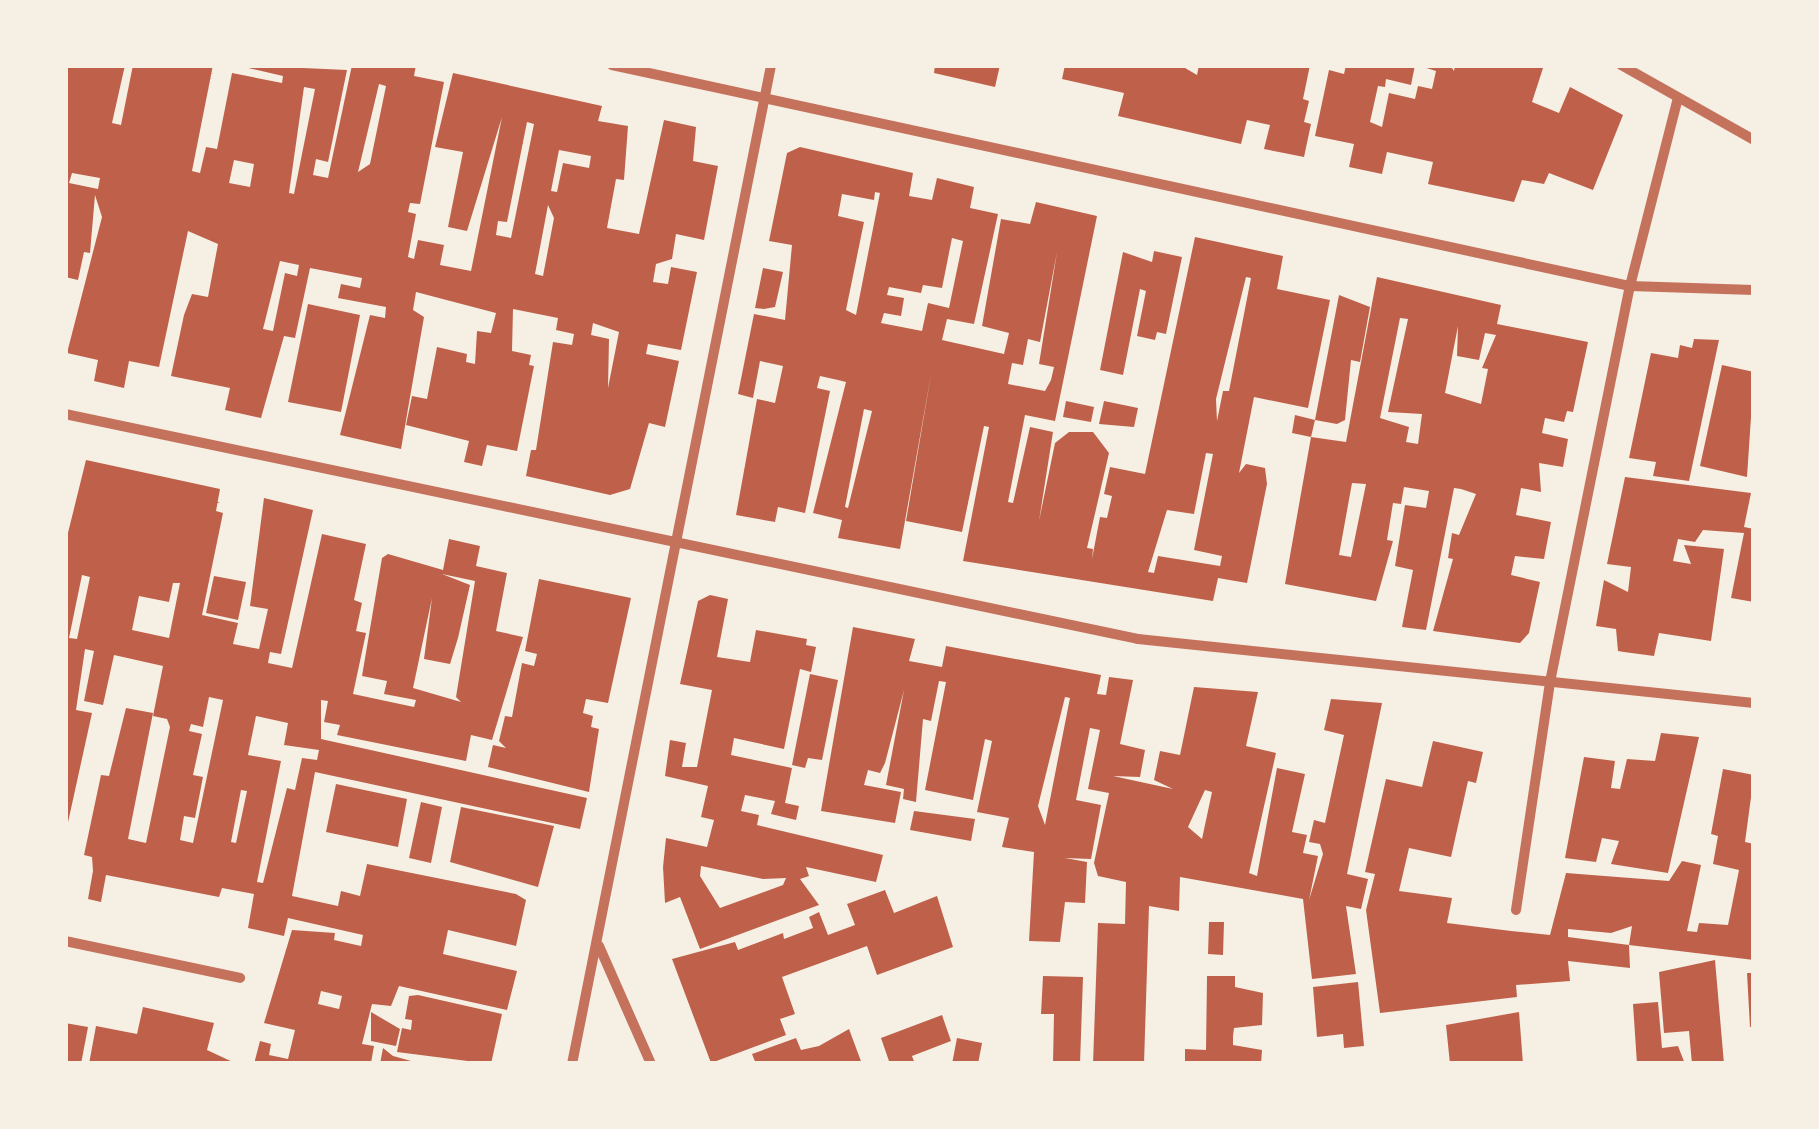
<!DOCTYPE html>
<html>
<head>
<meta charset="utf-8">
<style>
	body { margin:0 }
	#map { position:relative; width:1819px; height:1129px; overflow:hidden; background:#f6efe4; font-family:Roboto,sans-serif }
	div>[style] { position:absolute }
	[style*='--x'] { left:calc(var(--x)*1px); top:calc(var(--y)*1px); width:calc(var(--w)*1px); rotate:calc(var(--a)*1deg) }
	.building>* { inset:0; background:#bf614a }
	.minor>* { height:10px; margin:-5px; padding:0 5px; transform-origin:5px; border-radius:5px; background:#c5725c }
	span { translate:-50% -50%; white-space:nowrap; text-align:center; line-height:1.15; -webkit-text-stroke:9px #f6efe4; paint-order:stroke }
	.frame { position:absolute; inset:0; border:68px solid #f6efe4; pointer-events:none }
</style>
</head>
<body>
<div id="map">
	<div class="building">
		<i style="clip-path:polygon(evenodd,65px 65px,125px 65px,112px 123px,121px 125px,133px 65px,213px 65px,192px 171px,200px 173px,206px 147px,217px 149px,232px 73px,282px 83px,283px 76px,235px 65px,347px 70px,328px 162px,316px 159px,313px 175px,328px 178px,352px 65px,416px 65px,414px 76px,444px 82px,420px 204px,410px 203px,408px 212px,416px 214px,408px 257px,414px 259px,418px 240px,444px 245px,440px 265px,471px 271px,502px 117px,467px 231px,448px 227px,463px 152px,435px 147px,453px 73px,602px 106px,598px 121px,628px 126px,624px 180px,616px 179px,607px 228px,639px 234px,664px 120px,696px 127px,693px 161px,718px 166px,704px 240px,676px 234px,672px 259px,656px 264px,653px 282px,668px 284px,671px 267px,697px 272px,681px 350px,648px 344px,646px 354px,679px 361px,665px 427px,649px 423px,630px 489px,610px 495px,526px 476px,531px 450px,536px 450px,553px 342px,572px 345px,574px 334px,556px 330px,558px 318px,513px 309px,512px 351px,531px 355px,529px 365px,534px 366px,517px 451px,487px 445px,482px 466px,464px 462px,469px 441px,406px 425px,412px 396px,427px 399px,437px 347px,467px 354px,466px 362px,475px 364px,477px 331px,491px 333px,496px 313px,416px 292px,413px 310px,424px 317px,401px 449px,340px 435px,370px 315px,385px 318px,386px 307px,338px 298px,341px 284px,360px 288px,362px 278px,310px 268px,295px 338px,284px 336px,261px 418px,225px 410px,230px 388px,171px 376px,184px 315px,192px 294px,208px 297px,218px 244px,188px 231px,159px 367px,129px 361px,124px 388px,94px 381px,98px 360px,67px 353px,102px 217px,95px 195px,90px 253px,84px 252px,78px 280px,65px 277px,65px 65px,379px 84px,386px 86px,370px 164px,358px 172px,379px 84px,65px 65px,304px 87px,315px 89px,294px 194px,289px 193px,304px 87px,65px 65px,527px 122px,534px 124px,511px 238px,496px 235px,498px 221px,507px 222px,527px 122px,65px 65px,559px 150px,591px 156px,589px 168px,563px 163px,557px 192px,551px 191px,559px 150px,65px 65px,234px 160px,254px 164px,250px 187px,229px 183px,234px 160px,65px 65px,72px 173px,100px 178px,98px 189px,69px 183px,72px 173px,65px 65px,548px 205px,554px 218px,543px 276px,535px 274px,548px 205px,65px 65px,280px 261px,299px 265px,297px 276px,285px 273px,273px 331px,263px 329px,280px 261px,65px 65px,593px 323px,619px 332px,608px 388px,609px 339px,591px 335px,593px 323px)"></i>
		<i style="clip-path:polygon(935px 65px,1000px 65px,995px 87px,934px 73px)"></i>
		<i style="clip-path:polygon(1065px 65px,1180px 65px,1197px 75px,1199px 65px,1310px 65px,1303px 99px,1309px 101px,1304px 122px,1311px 124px,1304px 157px,1264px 149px,1270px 125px,1247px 120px,1241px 144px,1118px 116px,1124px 93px,1062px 79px)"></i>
		<i style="clip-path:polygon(1346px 65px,1415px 65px,1411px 85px,1386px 79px,1385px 87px,1378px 86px,1370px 122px,1382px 127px,1389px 93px,1415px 99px,1418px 86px,1432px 89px,1436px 71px,1417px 65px,1450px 65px,1454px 71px,1455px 65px,1544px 65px,1532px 102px,1559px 113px,1570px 87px,1623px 115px,1593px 190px,1549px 173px,1544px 184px,1522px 180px,1514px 202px,1428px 184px,1433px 162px,1387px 152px,1382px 174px,1349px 167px,1354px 144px,1315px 136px,1329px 70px,1344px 74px)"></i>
		<i style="clip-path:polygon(evenodd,800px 147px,913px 173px,909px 196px,932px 200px,937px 178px,974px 187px,970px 208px,998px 214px,974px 324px,947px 319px,942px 340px,1004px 354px,1009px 333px,982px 326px,1001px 219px,1030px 224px,1036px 202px,1097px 216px,1055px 421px,1025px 415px,1008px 502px,1013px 503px,1030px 427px,1053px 432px,1039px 521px,1055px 443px,1069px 432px,1093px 432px,1109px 453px,1087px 548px,1093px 549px,1092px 559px,1100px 517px,1107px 518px,1112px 496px,1104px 494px,1110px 467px,1145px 474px,1195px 237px,1283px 256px,1277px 289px,1330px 300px,1308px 408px,1254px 397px,1239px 473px,1246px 464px,1265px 468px,1267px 484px,1247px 583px,1218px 578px,1213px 601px,963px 561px,989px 427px,984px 426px,962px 532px,906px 521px,932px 369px,900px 549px,838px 538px,842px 520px,813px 513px,846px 382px,838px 380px,820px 376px,817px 388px,830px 391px,805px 513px,778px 507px,775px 522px,736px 515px,757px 399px,775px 403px,783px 366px,760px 361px,753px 398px,738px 394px,754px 314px,785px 320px,792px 245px,769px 241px,787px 153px,800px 147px,875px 192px,880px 193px,856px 315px,846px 310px,864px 222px,838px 216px,842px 194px,874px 200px,875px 192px,800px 147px,952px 238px,963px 241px,949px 308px,928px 303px,922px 331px,881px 323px,884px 313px,901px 316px,904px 298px,887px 295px,889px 287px,921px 293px,923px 285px,942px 288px,952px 238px,800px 147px,1057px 252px,1039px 364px,1054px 367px,1051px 380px,1045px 391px,1008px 384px,1012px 363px,1023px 365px,1028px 339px,1040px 342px,1057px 252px,800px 147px,1246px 277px,1251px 278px,1229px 391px,1223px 391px,1217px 421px,1216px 399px,1246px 277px,800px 147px,864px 409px,872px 411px,848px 508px,845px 507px,864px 409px,800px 147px,1206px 453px,1213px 454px,1194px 550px,1222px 556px,1220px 566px,1158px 556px,1154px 573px,1148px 572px,1167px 510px,1194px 514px,1206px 453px)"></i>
		<i style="clip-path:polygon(1154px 251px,1182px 257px,1166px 334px,1157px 332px,1155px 340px,1137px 336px,1146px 291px,1140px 289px,1123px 375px,1100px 370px,1123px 252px,1152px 262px)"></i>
		<i style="clip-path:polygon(763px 268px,783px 272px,775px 307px,764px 309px,755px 308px)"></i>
		<i style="clip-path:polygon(evenodd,1377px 277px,1501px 305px,1497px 324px,1588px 342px,1573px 412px,1567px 411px,1564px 422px,1545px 418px,1542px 433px,1568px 439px,1563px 467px,1539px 463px,1541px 492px,1521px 488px,1516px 515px,1551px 522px,1544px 559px,1515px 556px,1511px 575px,1540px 582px,1529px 633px,1520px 643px,1433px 631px,1453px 559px,1448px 558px,1452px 533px,1459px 535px,1476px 494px,1461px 489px,1454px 488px,1426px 630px,1402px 627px,1413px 570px,1395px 566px,1405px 505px,1426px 508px,1429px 491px,1404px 487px,1401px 504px,1393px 503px,1387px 540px,1393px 541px,1376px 601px,1285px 584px,1311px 437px,1346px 442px,1377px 277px,1400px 318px,1408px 319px,1388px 412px,1422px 414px,1418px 444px,1406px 442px,1409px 427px,1380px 418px,1400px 318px,1377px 277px,1458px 326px,1457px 356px,1479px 360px,1485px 333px,1496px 335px,1482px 368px,1488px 369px,1481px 404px,1445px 393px,1458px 326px,1377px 277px,1352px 483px,1366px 484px,1351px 557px,1339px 555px,1352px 483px)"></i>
		<i style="clip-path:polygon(1339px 295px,1370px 307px,1360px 362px,1351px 360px,1345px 420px,1337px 424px,1315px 420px)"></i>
		<i style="clip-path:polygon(308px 304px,360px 315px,341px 412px,288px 402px)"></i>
		<i style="clip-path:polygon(1694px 339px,1719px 340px,1689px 481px,1653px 476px,1656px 462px,1629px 458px,1651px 353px,1678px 358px,1680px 345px,1692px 348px)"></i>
		<i style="clip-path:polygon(1722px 365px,1754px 372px,1747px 477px,1700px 466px)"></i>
		<i style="clip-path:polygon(1066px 401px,1094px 407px,1091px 422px,1063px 417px)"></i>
		<i style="clip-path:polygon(1104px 401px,1138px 408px,1134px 427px,1099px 424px)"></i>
		<i style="clip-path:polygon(1295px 415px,1315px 420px,1311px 437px,1292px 433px)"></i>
		<i style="clip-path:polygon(evenodd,86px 460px,220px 489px,216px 511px,223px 513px,202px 615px,238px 623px,233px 644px,259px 649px,268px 609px,250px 606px,264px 498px,313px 510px,281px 654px,270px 652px,268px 663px,292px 668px,322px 534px,366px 544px,354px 600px,362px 603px,356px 631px,366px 633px,353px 694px,414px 707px,416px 700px,384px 694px,387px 681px,362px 676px,382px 558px,388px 554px,443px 570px,449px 539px,480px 546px,476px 566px,507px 573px,496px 631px,523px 637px,492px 740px,471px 735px,466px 761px,337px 735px,340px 725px,324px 722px,328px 701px,321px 700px,321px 739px,587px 798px,580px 829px,315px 772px,292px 896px,338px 906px,341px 891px,360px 896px,367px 864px,516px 894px,526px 900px,516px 946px,448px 930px,443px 954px,517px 971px,507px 1010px,399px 986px,391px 1006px,372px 1004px,362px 1044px,374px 1046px,371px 1063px,254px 1064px,260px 1041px,271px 1044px,269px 1055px,288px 1059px,295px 1030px,264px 1023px,292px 930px,335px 933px,334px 940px,361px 946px,363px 935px,288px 918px,284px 936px,248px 928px,254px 894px,222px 888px,219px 897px,106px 875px,101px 902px,88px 899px,93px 871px,92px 857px,84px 855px,101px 775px,109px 776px,126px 708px,153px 713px,128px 839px,146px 843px,170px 727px,167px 719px,153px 716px,163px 666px,114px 655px,103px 705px,84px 701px,94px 651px,85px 649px,76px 710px,92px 713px,65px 836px,65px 545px,86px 460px,442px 574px,475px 581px,456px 697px,461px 702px,413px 688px,432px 598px,424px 659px,450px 664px,458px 638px,470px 585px,442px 574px,86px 460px,82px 575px,90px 577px,77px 639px,69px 638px,82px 575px,86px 460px,173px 583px,180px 583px,169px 638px,132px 630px,139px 596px,169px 602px,173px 583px,86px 460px,209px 697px,223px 700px,193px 843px,180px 840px,184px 816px,195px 818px,203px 777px,193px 775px,202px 734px,189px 731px,191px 724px,203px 727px,209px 697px,86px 460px,256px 716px,288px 723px,284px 745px,319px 750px,317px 760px,302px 758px,295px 790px,287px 788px,263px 883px,257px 882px,281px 761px,248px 755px,256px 716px,86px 460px,241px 790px,247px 791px,236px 843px,231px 842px,241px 790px,86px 460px,321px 991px,342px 996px,339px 1009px,318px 1004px,321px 991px)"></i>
		<i style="clip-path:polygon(1625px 477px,1751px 493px,1744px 527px,1754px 529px,1754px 602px,1731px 598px,1744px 533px,1703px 530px,1695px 542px,1678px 539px,1673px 561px,1691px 564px,1684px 545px,1724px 549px,1711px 641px,1659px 633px,1654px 656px,1624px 652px,1618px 651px,1616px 629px,1596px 626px,1604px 580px,1628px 592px,1631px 567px,1607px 564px)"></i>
		<i style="clip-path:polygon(214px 576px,246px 582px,238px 620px,206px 613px)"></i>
		<i style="clip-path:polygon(539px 579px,631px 598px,608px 703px,586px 699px,583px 713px,593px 716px,591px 727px,599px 729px,589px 792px,488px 767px,493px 745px,506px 748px,499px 741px,505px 716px,512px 717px,522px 663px,534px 666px,537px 654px,525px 651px)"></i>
		<i style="clip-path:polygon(evenodd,710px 595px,728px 599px,717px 657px,750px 662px,756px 630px,807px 639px,806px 645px,816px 647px,811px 672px,800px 669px,784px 749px,734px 738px,731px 755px,792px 768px,785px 803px,799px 806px,796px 820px,771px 814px,775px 801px,745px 795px,741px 811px,759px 815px,757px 825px,883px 855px,876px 882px,806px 867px,809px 876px,800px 879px,819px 905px,700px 949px,680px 897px,665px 903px,663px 867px,666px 838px,707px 847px,714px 820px,701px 817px,708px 786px,665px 776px,670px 740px,686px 743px,682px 767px,697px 767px,712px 690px,680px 684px,698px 601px,710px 595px,701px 866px,763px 879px,786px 878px,783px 885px,720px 908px,700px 876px,701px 866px)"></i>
		<i style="clip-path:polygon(evenodd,853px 627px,915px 639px,909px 661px,942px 667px,946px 646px,1101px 675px,1097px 694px,1106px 695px,1109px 677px,1133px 680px,1120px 744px,1145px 750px,1140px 777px,1113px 776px,1173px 789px,1154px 780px,1160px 751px,1180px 755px,1194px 687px,1258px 692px,1246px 746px,1276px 753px,1249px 873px,1257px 876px,1277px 768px,1305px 774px,1292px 832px,1307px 835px,1303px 853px,1318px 856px,1309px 900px,1323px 854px,1320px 844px,1309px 842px,1314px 820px,1325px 823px,1344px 735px,1324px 730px,1331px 699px,1382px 703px,1347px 874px,1368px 879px,1361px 909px,1346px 906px,1356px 974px,1312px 979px,1303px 899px,1180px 877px,1179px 911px,1149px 906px,1144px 1064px,1093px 1064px,1098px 923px,1125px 924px,1126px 882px,1098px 876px,1094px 863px,1109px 793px,1088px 789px,1100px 730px,1090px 728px,1076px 800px,1101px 805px,1091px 859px,1065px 858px,1087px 862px,1085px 903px,1065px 902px,1060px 942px,1029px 941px,1034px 852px,1002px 847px,1009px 818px,977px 812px,992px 741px,985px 739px,973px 800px,925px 790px,946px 682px,939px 681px,931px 721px,923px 719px,916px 802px,903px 799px,904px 789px,886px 785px,904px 690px,885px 763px,880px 773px,868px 770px,864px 785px,901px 792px,895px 823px,821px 811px,853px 627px,1065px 697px,1070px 698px,1045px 825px,1038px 806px,1065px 697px,853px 627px,1205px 790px,1212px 792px,1202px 839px,1188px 827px,1205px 790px)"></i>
		<i style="clip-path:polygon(810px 674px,838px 680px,822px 760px,808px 758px,805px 768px,792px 765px)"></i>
		<i style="clip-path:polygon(1661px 733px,1699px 737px,1668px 873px,1611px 864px,1619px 841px,1602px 838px,1596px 862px,1565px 858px,1584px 757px,1615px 761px,1611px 788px,1620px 789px,1627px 759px,1655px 761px)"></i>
		<i style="clip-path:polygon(1433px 741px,1483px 752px,1476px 783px,1468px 781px,1451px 857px,1409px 848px,1399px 891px,1452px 898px,1447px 923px,1511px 931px,1550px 935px,1566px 873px,1669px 881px,1682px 861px,1701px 865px,1687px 931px,1697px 932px,1699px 923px,1728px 925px,1739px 870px,1713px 864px,1718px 836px,1711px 834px,1723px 769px,1754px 775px,1745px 842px,1754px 844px,1754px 960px,1629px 945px,1632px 926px,1611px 933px,1568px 929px,1568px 937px,1629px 945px,1630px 968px,1568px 961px,1570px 981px,1516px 985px,1517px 997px,1380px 1013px,1366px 910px,1375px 874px,1365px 872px,1386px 779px,1422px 787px)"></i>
		<i style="clip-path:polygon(336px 784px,407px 799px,398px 847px,326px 832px)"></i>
		<i style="clip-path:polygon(421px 802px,442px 807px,431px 863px,409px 858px)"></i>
		<i style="clip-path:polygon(461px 807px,554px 826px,538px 887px,450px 862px)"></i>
		<i style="clip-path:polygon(914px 811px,975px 819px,971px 841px,910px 830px)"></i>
		<i style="clip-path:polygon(885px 890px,894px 913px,937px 896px,953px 947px,877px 975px,867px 946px,782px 977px,795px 1014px,780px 1019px,786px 1035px,711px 1063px,672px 959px,735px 942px,738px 950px,783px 933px,784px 939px,813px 928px,809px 917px,819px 912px,828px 935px,855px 925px,847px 904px)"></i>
		<i style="clip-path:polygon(1209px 922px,1224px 922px,1223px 955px,1208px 954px)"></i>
		<i style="clip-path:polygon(1715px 960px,1724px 1064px,1692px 1064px,1689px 1031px,1664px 1033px,1659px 972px)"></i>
		<i style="clip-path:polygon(1747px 973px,1754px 973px,1754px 1027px,1750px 1027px)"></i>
		<i style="clip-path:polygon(1043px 976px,1083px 977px,1080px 1064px,1053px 1064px,1054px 1014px,1041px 1014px)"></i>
		<i style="clip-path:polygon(1207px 976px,1235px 976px,1235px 987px,1263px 993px,1262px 1025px,1234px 1028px,1233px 1036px,1233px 1045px,1262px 1050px,1261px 1064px,1185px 1064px,1185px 1049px,1206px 1050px)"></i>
		<i style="clip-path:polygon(1358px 982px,1364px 1046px,1344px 1048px,1343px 1034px,1317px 1037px,1313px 987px)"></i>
		<i style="clip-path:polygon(418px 995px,502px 1014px,491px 1064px,397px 1052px,402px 1028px,411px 1030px,412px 1020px,405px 1019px,409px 996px)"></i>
		<i style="clip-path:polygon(1658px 1002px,1662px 1048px,1678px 1046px,1685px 1064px,1637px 1064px,1633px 1004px)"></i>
		<i style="clip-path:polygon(143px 1007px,214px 1023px,207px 1050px,237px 1064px,89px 1064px,96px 1026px,137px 1034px)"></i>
		<i style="clip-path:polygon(371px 1012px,400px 1029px,396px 1046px,371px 1041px)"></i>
		<i style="clip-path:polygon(1519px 1012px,1523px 1064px,1450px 1064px,1446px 1025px)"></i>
		<i style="clip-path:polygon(942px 1015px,951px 1041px,912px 1056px,915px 1064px,890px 1064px,881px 1038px)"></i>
		<i style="clip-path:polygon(65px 1023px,88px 1027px,81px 1064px,65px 1064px)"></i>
		<i style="clip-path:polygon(849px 1029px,862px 1064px,756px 1064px,752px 1054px,796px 1038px,801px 1050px,819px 1046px)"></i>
		<i style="clip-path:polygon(957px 1038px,982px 1043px,978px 1064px,952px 1064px)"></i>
		<i style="clip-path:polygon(383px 1048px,393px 1056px,422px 1064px,380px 1064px)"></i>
	</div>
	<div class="minor">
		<i style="--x:612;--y:65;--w:1042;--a:12.25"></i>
		<i style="--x:1630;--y:286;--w:124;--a:1.8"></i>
		<i style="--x:1621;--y:65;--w:153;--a:29.4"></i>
		<i style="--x:65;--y:414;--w:1096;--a:11.84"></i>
		<i style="--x:1138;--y:639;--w:619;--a:5.93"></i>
		<i style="--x:1516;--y:910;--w:231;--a:-81.5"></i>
		<i style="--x:1550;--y:682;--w:404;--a:-78.6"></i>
		<i style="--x:1630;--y:286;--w:194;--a:-75.7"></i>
		<i style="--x:65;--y:941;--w:179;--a:11.9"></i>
		<i style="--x:599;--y:946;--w:129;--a:66.2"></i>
		<i style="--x:572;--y:1064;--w:1019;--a:-78.73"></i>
	</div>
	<div class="frame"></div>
</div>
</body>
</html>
